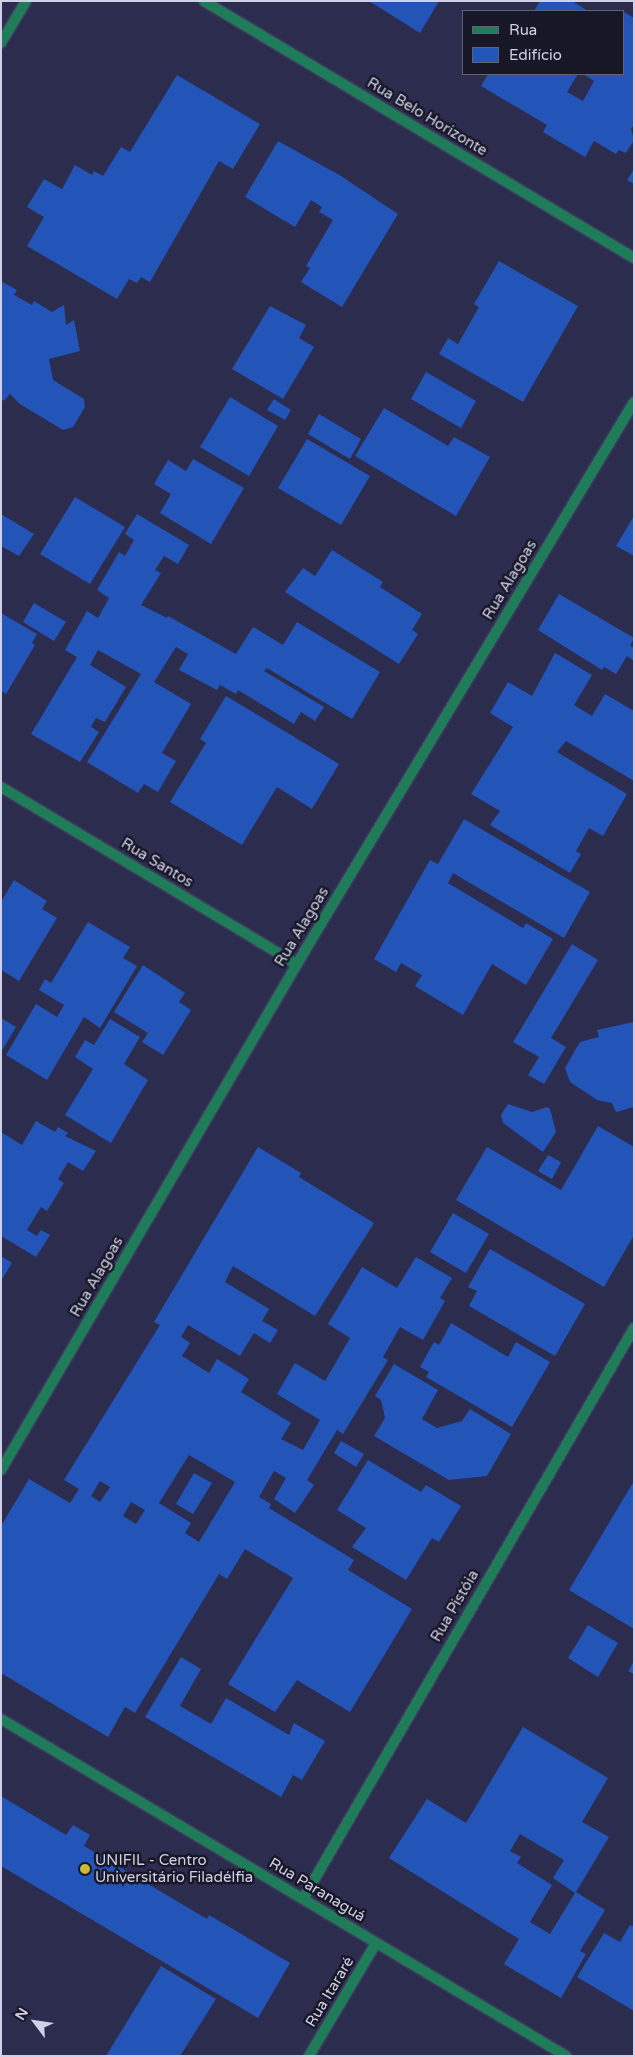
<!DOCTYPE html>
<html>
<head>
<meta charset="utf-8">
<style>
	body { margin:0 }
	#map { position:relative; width:635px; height:2057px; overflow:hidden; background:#2c2c4f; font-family:"Varela Round",sans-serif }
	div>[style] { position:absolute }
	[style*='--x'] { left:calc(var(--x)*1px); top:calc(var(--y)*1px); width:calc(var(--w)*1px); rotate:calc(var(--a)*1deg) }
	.building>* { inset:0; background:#2354b8 }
	.roads { filter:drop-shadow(0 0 1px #494a6a) drop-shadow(0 0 1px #494a6a) }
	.minor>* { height:10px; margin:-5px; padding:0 5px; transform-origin:5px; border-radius:5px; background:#1f7c58 }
	.dots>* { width:14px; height:14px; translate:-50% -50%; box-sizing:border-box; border:2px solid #171727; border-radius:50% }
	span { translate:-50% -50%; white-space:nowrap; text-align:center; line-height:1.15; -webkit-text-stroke:5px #171727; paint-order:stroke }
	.street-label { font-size:15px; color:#cfd0e7 }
	.poi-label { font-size:15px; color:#cfd0e7 }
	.left { translate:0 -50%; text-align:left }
	.frame { position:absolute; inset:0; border:2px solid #cfd0e7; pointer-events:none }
	.legend { position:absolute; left:462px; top:10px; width:162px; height:65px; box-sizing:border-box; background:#171727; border:1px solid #616174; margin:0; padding:6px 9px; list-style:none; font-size:15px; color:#cfd0e7 }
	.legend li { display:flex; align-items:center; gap:10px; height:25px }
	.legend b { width:25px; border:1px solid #616174 }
	.north { position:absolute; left:10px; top:1997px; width:50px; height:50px; -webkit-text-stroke:4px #171727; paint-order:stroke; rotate:301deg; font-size:14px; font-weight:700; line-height:20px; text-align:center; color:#cfd0e7 }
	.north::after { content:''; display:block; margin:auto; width:18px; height:22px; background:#cfd0e7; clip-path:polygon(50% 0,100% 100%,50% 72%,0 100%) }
</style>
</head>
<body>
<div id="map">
	<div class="building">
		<i style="clip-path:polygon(369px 1px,439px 1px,420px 33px)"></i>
		<i style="clip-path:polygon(540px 1px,572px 1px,588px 11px,534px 11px)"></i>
		<i style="clip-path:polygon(624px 12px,634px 18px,634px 124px,631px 129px,634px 140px,626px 153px,619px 150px,616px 154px,594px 141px,585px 157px,543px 132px,547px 125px,481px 86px,488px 74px,578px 74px,567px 92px,583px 101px,594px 81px,583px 74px,624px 74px)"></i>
		<i style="clip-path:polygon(177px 75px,260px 124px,233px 169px,219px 161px,150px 282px,141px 277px,137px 283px,129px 279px,117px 299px,27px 246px,44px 217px,27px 207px,44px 179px,62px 189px,75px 165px,92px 175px,94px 171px,103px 176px,121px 147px,130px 152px)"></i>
		<i style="clip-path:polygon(278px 141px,341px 176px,398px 214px,342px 307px,301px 282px,310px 268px,306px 266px,333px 220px,319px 212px,322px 207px,311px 200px,295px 227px,245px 197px)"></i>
		<i style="clip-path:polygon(634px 169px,634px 184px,627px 180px)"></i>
		<i style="clip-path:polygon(499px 261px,578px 306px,523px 402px,439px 354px,448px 338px,458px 344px,479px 307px,474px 304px)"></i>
		<i style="clip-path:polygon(1px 281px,17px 290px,14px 295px,32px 305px,34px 301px,52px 312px,64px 305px,66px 325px,74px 320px,80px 351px,49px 359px,53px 380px,84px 399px,85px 407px,73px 427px,63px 430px,20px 404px,10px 394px,4px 401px,1px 399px)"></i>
		<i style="clip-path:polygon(270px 306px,306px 325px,299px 338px,314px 347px,283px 399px,232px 369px)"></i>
		<i style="clip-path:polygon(426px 372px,476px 401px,461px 428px,411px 399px)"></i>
		<i style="clip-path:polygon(230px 397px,278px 426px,249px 476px,200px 447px)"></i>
		<i style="clip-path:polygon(274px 399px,291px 410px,285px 420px,267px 410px)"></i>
		<i style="clip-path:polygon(384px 408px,448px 446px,454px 437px,490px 457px,456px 516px,355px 456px)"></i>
		<i style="clip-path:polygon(319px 414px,361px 439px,350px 459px,308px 434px)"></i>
		<i style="clip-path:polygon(307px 439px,370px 476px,341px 525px,278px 488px)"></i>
		<i style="clip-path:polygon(193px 459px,244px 488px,211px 544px,160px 513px,171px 494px,154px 484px,168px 460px,186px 471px)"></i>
		<i style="clip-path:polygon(75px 497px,125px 527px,90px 584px,40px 554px)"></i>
		<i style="clip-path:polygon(1px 514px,34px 534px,19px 556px,1px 546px)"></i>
		<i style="clip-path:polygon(137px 514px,189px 545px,178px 564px,164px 556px,155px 570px,161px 573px,141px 605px,167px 618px,168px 616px,236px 654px,253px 627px,283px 645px,297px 622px,380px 672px,352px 719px,267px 668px,264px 671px,324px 707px,315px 721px,301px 712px,294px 724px,238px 690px,236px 694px,220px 685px,217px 690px,179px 670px,188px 654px,176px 647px,154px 682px,191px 704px,162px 753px,176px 761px,158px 792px,144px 784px,138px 793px,87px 762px,141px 674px,98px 650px,90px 665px,126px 687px,105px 722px,96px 718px,91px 727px,99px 732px,80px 762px,31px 734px,77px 657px,65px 650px,87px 611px,98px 618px,109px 598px,97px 590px,119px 552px,125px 556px,134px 540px,125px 534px)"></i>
		<i style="clip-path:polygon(634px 516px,634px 556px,616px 546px)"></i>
		<i style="clip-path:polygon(332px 550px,383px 582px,380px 587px,422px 614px,412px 630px,418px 634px,399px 664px,285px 592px,303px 568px,315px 576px)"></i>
		<i style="clip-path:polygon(559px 594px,634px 638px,630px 646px,634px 648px,634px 661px,627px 656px,616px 674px,604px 667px,602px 670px,538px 630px)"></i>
		<i style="clip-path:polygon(34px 603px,66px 622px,54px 641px,23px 622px)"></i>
		<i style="clip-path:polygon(1px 613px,37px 634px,32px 643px,35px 645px,6px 694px,1px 691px)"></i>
		<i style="clip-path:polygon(555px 653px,592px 675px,574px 705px,592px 716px,605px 694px,634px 711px,634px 781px,566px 741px,557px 752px,627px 794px,603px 836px,589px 828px,576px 851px,581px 854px,570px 873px,490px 825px,500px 811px,471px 794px,513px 727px,490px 713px,508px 682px,532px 696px)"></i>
		<i style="clip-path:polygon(226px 696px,339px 764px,312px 809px,277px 787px,242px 845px,170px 802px,206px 743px,200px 739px)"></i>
		<i style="clip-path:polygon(464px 819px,590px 892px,564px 938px,453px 873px,448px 883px,523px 928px,526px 923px,553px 939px,526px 985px,492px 964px,463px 1015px,415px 986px,422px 975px,401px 963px,396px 972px,374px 959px,430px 860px,438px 864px)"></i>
		<i style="clip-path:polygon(14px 880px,47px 901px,42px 909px,57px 918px,19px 981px,1px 970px,1px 902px)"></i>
		<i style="clip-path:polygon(88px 922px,130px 947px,123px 958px,137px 966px,100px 1028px,84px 1017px,47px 1080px,6px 1055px,36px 1004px,57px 1017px,64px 1005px,39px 990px,45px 979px,51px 983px)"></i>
		<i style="clip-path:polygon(572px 944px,598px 960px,551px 1038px,566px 1047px,544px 1084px,528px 1075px,539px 1057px,513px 1042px)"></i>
		<i style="clip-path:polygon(143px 965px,185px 993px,179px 1002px,191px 1010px,163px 1055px,142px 1042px,148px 1033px,114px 1012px)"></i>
		<i style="clip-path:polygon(1px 1018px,16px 1027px,1px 1052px)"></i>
		<i style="clip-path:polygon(110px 1019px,140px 1037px,124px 1064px,148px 1080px,111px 1143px,65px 1115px,93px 1069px,75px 1057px,85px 1040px,94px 1045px)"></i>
		<i style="clip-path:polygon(634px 1022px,634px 1107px,616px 1112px,612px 1103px,597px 1100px,570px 1082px,565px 1068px,580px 1042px,599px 1037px,597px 1030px)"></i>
		<i style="clip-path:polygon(508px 1104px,532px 1112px,547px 1107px,550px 1109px,556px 1132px,543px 1152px,503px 1123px,501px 1115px)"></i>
		<i style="clip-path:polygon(36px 1121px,55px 1132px,58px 1127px,68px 1133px,65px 1136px,96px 1151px,83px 1171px,68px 1162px,58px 1179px,64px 1183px,47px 1211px,41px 1207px,27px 1230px,37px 1236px,41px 1230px,50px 1235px,36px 1257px,1px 1236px,1px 1132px,22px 1145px)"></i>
		<i style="clip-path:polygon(598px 1126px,634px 1147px,634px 1235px,604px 1287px,456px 1200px,487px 1147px,561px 1190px)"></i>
		<i style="clip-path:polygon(evenodd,258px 1147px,301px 1173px,299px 1177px,374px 1223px,315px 1316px,233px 1266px,225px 1282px,269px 1309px,262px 1321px,278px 1330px,270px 1343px,254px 1333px,240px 1356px,188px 1325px,181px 1337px,190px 1343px,182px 1356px,209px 1373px,217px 1359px,249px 1379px,241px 1392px,291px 1423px,281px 1439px,303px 1450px,320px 1420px,277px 1394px,295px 1363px,325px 1381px,350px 1338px,328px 1324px,362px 1267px,397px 1288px,416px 1257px,452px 1278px,440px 1298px,445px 1301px,423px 1340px,400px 1327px,383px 1357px,388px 1360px,343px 1434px,337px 1430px,307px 1480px,314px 1485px,295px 1513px,274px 1499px,286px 1478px,274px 1471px,259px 1497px,271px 1504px,269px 1508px,354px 1560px,348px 1570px,412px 1609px,350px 1712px,297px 1680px,275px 1712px,228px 1684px,293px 1578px,245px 1549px,227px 1579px,219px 1574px,135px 1713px,125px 1707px,108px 1737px,1px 1673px,1px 1526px,29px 1479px,70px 1503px,79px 1489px,64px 1480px,160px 1325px,154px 1322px,258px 1147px,189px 1455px,235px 1482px,199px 1542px,185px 1533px,191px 1523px,159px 1503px,189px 1455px,258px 1147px,100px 1481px,110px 1487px,100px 1502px,91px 1496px,100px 1481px,258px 1147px,131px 1502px,145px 1510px,136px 1524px,123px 1516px,131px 1502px)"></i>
		<i style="clip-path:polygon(548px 1155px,561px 1162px,552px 1179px,538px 1171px)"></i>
		<i style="clip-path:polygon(453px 1213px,489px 1234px,466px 1273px,430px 1252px)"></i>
		<i style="clip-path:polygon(490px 1249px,585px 1304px,555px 1356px,469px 1306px,477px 1291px,468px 1287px)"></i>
		<i style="clip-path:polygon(1px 1256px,12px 1263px,1px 1281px)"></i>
		<i style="clip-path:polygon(451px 1323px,508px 1357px,516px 1342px,550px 1362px,512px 1427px,426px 1377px,429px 1372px,420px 1367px,434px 1342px,439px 1345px)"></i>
		<i style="clip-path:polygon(394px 1364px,438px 1390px,422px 1419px,437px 1428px,462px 1421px,470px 1409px,511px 1434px,487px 1476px,449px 1480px,374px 1436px,385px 1418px,381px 1400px,375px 1396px)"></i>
		<i style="clip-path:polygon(341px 1441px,364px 1454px,356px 1467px,334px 1453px)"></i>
		<i style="clip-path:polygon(368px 1460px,421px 1492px,426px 1485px,461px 1506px,439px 1542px,432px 1538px,406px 1580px,352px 1547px,366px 1528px,337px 1510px)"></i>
		<i style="clip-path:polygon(194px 1473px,212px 1483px,193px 1514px,176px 1504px)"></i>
		<i style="clip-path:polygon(634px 1481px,634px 1629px,569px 1590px)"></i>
		<i style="clip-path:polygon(588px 1625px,618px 1643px,598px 1677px,568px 1658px)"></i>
		<i style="clip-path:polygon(181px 1657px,201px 1669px,180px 1706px,211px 1724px,226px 1698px,289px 1735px,294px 1723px,325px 1741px,302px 1780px,293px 1775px,281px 1797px,145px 1717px)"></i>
		<i style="clip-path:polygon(634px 1661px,634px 1674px,628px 1671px)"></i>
		<i style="clip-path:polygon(evenodd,523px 1727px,608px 1778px,582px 1822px,609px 1837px,576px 1892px,605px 1910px,580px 1951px,586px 1954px,561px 1998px,504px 1964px,519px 1939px,389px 1858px,427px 1799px,466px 1823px,523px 1727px,520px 1834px,564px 1860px,553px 1878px,575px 1893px,550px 1934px,530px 1922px,552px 1885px,517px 1863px,521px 1857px,510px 1851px,520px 1834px)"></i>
		<i style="clip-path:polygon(1px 1796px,66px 1835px,73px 1825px,90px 1835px,84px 1846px,207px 1919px,209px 1915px,290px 1963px,258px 2018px,1px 1866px)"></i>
		<i style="clip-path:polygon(630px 1925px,634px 1927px,634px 2011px,577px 1977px,604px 1933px,620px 1942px)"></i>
		<i style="clip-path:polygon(161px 1966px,216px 1999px,180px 2056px,106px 2056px)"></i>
	</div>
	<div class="roads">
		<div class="minor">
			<i style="--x:204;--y:1;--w:501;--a:30.87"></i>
			<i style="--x:1;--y:43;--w:49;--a:-59.2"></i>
			<i style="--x:1;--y:787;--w:345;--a:30.9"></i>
			<i style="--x:1;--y:1470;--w:586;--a:-59.67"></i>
			<i style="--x:297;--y:964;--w:655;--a:-59.05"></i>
			<i style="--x:1;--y:1719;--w:658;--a:30.81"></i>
			<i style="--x:303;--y:1899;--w:660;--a:-59.9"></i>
			<i style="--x:309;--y:2056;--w:131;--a:-59.3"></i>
		</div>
	</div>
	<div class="dots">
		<i style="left:85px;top:1869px;background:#c9ba3a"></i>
	</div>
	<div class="street-label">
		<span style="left:427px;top:117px;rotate:31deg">Rua Belo Horizonte</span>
		<span style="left:510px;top:580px;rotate:-59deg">Rua Alagoas</span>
		<span style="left:157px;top:863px;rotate:31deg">Rua Santos</span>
		<span style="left:302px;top:927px;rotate:-59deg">Rua Alagoas</span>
		<span style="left:97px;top:1277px;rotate:-60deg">Rua Alagoas</span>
		<span style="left:455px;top:1606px;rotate:-60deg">Rua Pistóia</span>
		<span style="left:317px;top:1890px;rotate:31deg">Rua Paranaguá</span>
		<span style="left:330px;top:1992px;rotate:-59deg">Rua Itararé</span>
	</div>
	<div class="poi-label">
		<span class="left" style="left:95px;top:1869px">UNIFIL - Centro<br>Universitário Filadélfia</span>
	</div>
	<div class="frame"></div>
	<ul class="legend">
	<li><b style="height:6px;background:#1f7c58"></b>Rua</li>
	<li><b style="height:14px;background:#2354b8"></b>Edifício</li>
	</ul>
	<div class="north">N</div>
</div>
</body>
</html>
